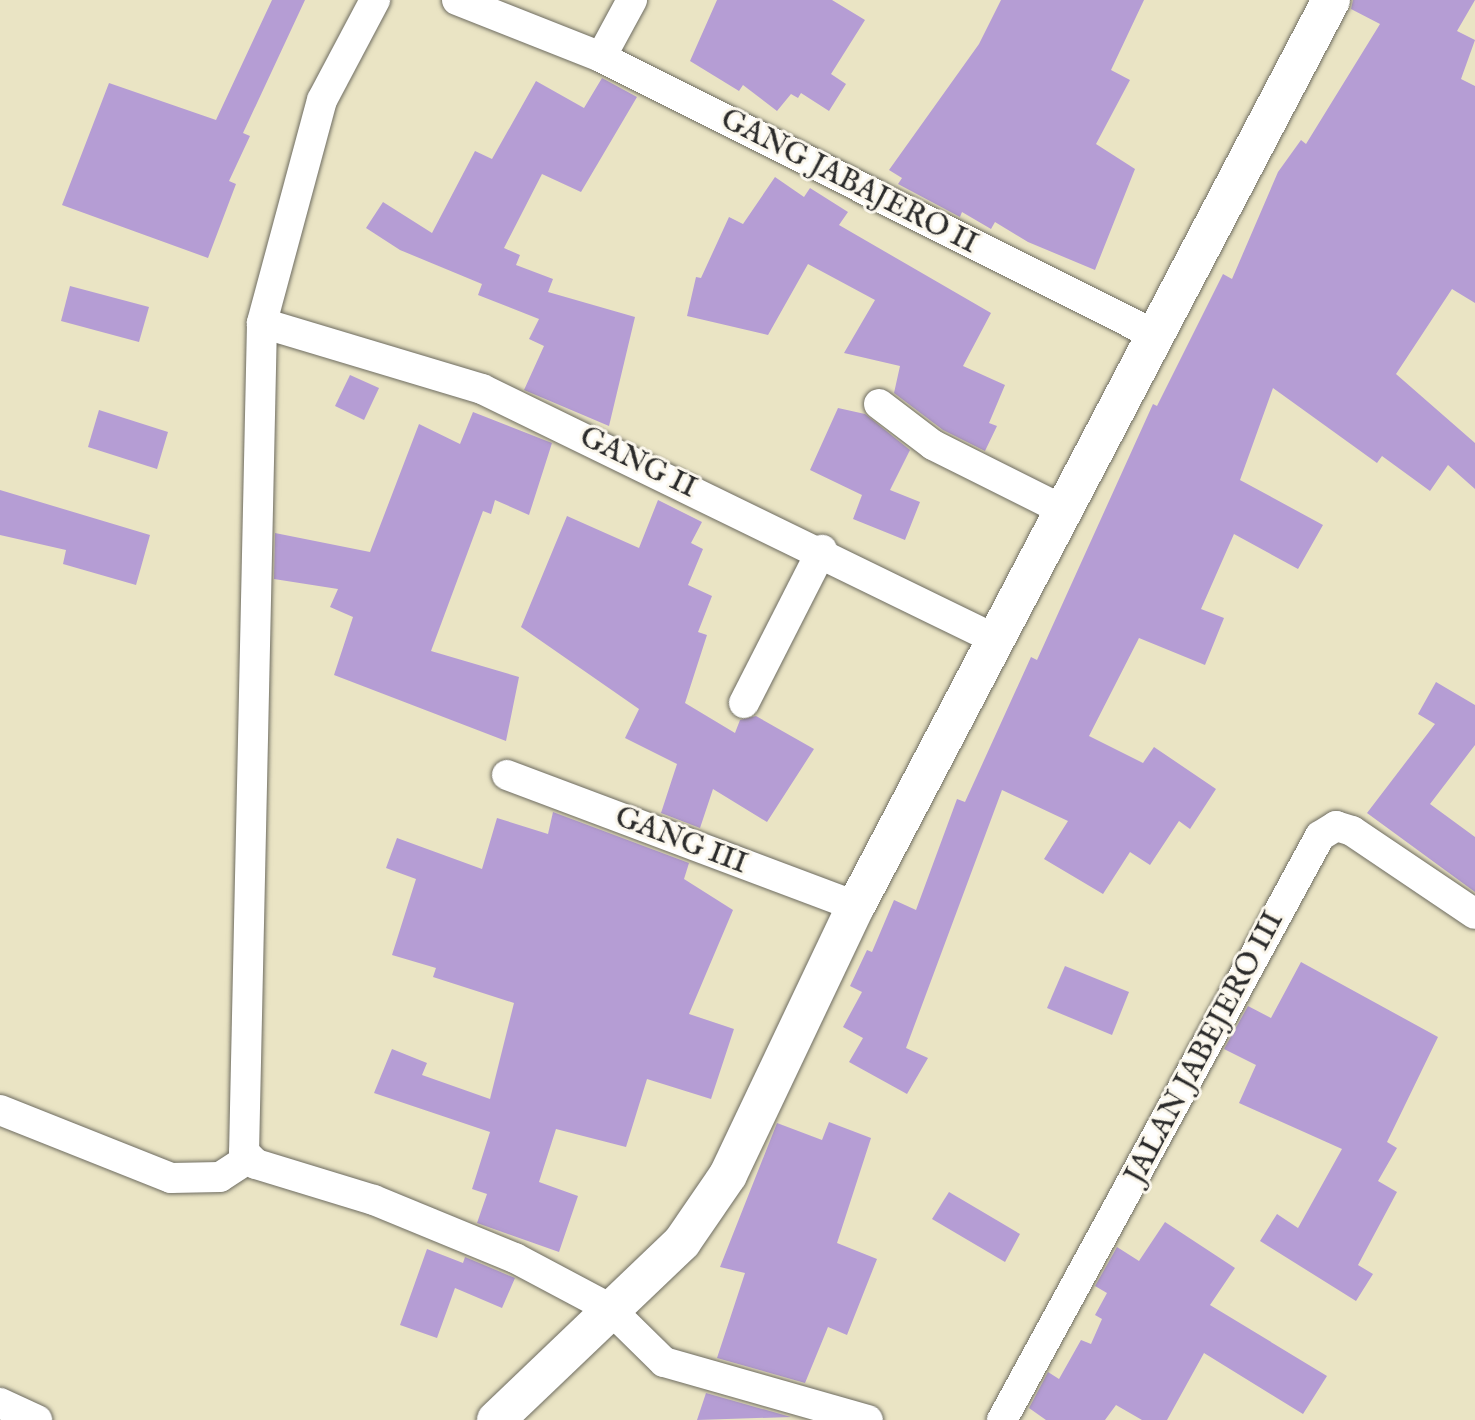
<!DOCTYPE html>
<html>
<head>
<meta charset="utf-8">
<style>
	body { margin:0 }
	#map { position:relative; width:1475px; height:1420px; overflow:hidden; background:#eae4c4; font-family:"IM FELL English",serif }
	div>[style] { position:absolute }
	[style*='--x'] { left:calc(var(--x)*1px); top:calc(var(--y)*1px); width:calc(var(--w)*1px); rotate:calc(var(--a)*1deg) }
	.building>* { inset:0; background:#b59dd4 }
	.roads { filter:drop-shadow(0 0 2px #6e6c61) drop-shadow(0 0 2px #6e6c61) }
	.minor>* { height:30px; margin:-15px; padding:0 15px; transform-origin:15px; border-radius:15px; background:#fff }
	.tertiary>* { height:38px; margin:-19px; padding:0 19px; transform-origin:19px; border-radius:19px; background:#fff }
	span { translate:-50% -50%; white-space:nowrap; text-align:center; line-height:1.15; -webkit-text-stroke:6px #fbf7ec; paint-order:stroke }
	.street-label { font-size:30px; color:#2b2b2b }
</style>
</head>
<body>
<div id="map">
	<div class="building">
		<i style="clip-path:polygon(272px 0,305px 0,243px 133px,250px 136px,229px 181px,236px 184px,208px 258px,62px 205px,109px 83px,216px 120px)"></i>
		<i style="clip-path:polygon(717px 0,832px 0,865px 20px,831px 74px,846px 84px,829px 111px,801px 93px,798px 98px,791px 94px,777px 111px,743px 85px,739px 91px,690px 61px)"></i>
		<i style="clip-path:polygon(1001px 0,1144px 0,1111px 70px,1130px 80px,1096px 144px,1135px 169px,1095px 270px,1028px 242px,995px 222px,991px 229px,962px 212px,960px 217px,898px 184px,902px 178px,889px 170px,979px 44px)"></i>
		<i style="clip-path:polygon(1353px 0,1475px 0,1457px 31px,1475px 40px,1461px 79px,1475px 86px,1475px 303px,1452px 289px,1396px 374px,1475px 443px,1475px 489px,1448px 465px,1430px 491px,1382px 456px,1377px 463px,1273px 388px,1240px 480px,1323px 525px,1298px 569px,1234px 534px,1201px 609px,1224px 618px,1205px 665px,1139px 638px,1089px 736px,1143px 763px,1154px 747px,1216px 789px,1190px 829px,1179px 821px,1150px 865px,1130px 852px,1103px 894px,1044px 859px,1068px 821px,1002px 790px,906px 1048px,928px 1058px,907px 1094px,849px 1062px,863px 1038px,843px 1027px,862px 992px,850px 986px,867px 950px,872px 952px,894px 900px,916px 910px,957px 799px,965px 802px,1031px 657px,1037px 660px,1153px 404px,1157px 406px,1223px 274px,1232px 279px,1278px 172px,1301px 140px,1306px 144px,1380px 24px,1351px 9px)"></i>
		<i style="clip-path:polygon(602px 78px,637px 97px,581px 192px,542px 174px,504px 248px,520px 255px,516px 265px,553px 279px,548px 292px,635px 317px,609px 426px,524px 390px,544px 346px,529px 339px,539px 319px,478px 295px,482px 284px,400px 250px,366px 228px,383px 202px,432px 233px,475px 151px,492px 159px,536px 81px,584px 108px)"></i>
		<i style="clip-path:polygon(775px 177px,804px 197px,810px 188px,848px 212px,839px 225px,991px 313px,963px 366px,1005px 385px,989px 423px,997px 426px,985px 451px,943px 430px,894px 393px,900px 366px,844px 353px,875px 300px,808px 264px,768px 335px,687px 316px,696px 277px,701px 278px,729px 217px,743px 224px)"></i>
		<i style="clip-path:polygon(70px 286px,149px 307px,139px 342px,61px 321px)"></i>
		<i style="clip-path:polygon(350px 375px,379px 388px,364px 420px,335px 406px)"></i>
		<i style="clip-path:polygon(838px 408px,865px 414px,910px 450px,890px 490px,920px 502px,905px 540px,853px 519px,862px 495px,810px 470px)"></i>
		<i style="clip-path:polygon(99px 410px,168px 432px,157px 469px,88px 447px)"></i>
		<i style="clip-path:polygon(473px 412px,552px 443px,529px 515px,495px 500px,491px 514px,483px 511px,431px 651px,519px 677px,506px 741px,334px 675px,353px 617px,330px 607px,338px 589px,274px 579px,275px 533px,370px 552px,419px 424px,460px 444px)"></i>
		<i style="clip-path:polygon(0 490px,150px 535px,136px 585px,63px 564px,66px 550px,0 535px)"></i>
		<i style="clip-path:polygon(658px 500px,702px 522px,691px 543px,703px 549px,688px 585px,712px 596px,698px 632px,707px 635px,685px 703px,735px 733px,740px 720px,756px 716px,814px 749px,767px 822px,713px 789px,700px 828px,661px 813px,677px 764px,625px 738px,639px 709px,521px 627px,567px 516px,639px 548px)"></i>
		<i style="clip-path:polygon(1436px 682px,1475px 705px,1475px 745px,1430px 804px,1475px 837px,1475px 892px,1367px 813px,1435px 724px,1418px 714px)"></i>
		<i style="clip-path:polygon(553px 812px,689px 863px,684px 879px,733px 910px,689px 1014px,734px 1029px,711px 1099px,647px 1079px,626px 1147px,556px 1129px,539px 1182px,578px 1196px,559px 1252px,477px 1223px,487px 1194px,472px 1189px,490px 1132px,374px 1093px,392px 1049px,427px 1063px,422px 1075px,490px 1099px,514px 1003px,433px 977px,436px 968px,392px 955px,416px 879px,386px 868px,397px 838px,482px 869px,497px 818px,548px 834px)"></i>
		<i style="clip-path:polygon(1301px 962px,1438px 1037px,1387px 1142px,1397px 1148px,1378px 1181px,1397px 1192px,1358px 1265px,1373px 1274px,1356px 1301px,1260px 1241px,1277px 1214px,1298px 1228px,1342px 1149px,1239px 1103px,1256px 1065px,1224px 1049px,1248px 1006px,1271px 1018px)"></i>
		<i style="clip-path:polygon(1065px 966px,1129px 992px,1112px 1035px,1047px 1008px)"></i>
		<i style="clip-path:polygon(829px 1122px,871px 1138px,837px 1243px,877px 1259px,847px 1335px,828px 1327px,805px 1383px,717px 1358px,745px 1273px,720px 1267px,777px 1123px,822px 1140px)"></i>
		<i style="clip-path:polygon(949px 1192px,1020px 1234px,1005px 1262px,932px 1219px)"></i>
		<i style="clip-path:polygon(1165px 1222px,1235px 1268px,1210px 1305px,1327px 1376px,1303px 1414px,1204px 1353px,1167px 1420px,1142px 1420px,1116px 1405px,1105px 1420px,1046px 1420px,1029px 1408px,1048px 1372px,1059px 1379px,1081px 1340px,1091px 1344px,1102px 1319px,1095px 1315px,1107px 1293px,1095px 1286px,1117px 1247px,1139px 1261px)"></i>
		<i style="clip-path:polygon(427px 1249px,463px 1263px,465px 1257px,515px 1278px,502px 1308px,455px 1288px,437px 1338px,400px 1325px)"></i>
		<i style="clip-path:polygon(706px 1393px,791px 1417px,697px 1420px)"></i>
	</div>
	<div class="roads">
		<div class="minor">
			<i style="--x:375;--y:0;--w:113;--a:117.9"></i>
			<i style="--x:322;--y:100;--w:231;--a:105.1"></i>
			<i style="--x:262;--y:323;--w:829;--a:91.24"></i>
			<i style="--x:244;--y:1152;--w:17;--a:45"></i>
			<i style="--x:256;--y:1164;--w:123;--a:17"></i>
			<i style="--x:374;--y:1200;--w:152;--a:22.4"></i>
			<i style="--x:515;--y:1258;--w:106;--a:28"></i>
			<i style="--x:609;--y:1308;--w:77;--a:44.5"></i>
			<i style="--x:664;--y:1362;--w:212;--a:15.9"></i>
			<i style="--x:457;--y:0;--w:155;--a:21.6"></i>
			<i style="--x:632;--y:0;--w:65;--a:118.5"></i>
			<i style="--x:601;--y:57;--w:620;--a:26.65"></i>
			<i style="--x:262;--y:323;--w:230;--a:16.7"></i>
			<i style="--x:482;--y:389;--w:575;--a:25.99"></i>
			<i style="--x:879;--y:404;--w:68;--a:37.2"></i>
			<i style="--x:933;--y:445;--w:145;--a:26.6"></i>
			<i style="--x:744;--y:703;--w:172;--a:-63"></i>
			<i style="--x:507;--y:775;--w:373;--a:20.6"></i>
			<i style="--x:0;--y:1110;--w:184;--a:21.7"></i>
			<i style="--x:171;--y:1178;--w:49;--a:-1.2"></i>
			<i style="--x:220;--y:1177;--w:33;--a:-33"></i>
			<i style="--x:0;--y:1403;--w:41;--a:24.7"></i>
			<i style="--x:1002;--y:1420;--w:665;--a:-61.43"></i>
			<i style="--x:1320;--y:836;--w:19;--a:-32"></i>
			<i style="--x:1336;--y:826;--w:17;--a:17"></i>
			<i style="--x:1352;--y:831;--w:148;--a:34"></i>
		</div>
		<div class="tertiary">
			<i style="--x:496;--y:1420;--w:257;--a:-43.7"></i>
			<i style="--x:682;--y:1242;--w:81;--a:-55.5"></i>
			<i style="--x:728;--y:1175;--w:298;--a:-64.6"></i>
			<i style="--x:856;--y:906;--w:1023;--a:-62.33"></i>
		</div>
	</div>
	<div class="street-label">
		<span style="left:849px;top:182px;rotate:27deg">GANG JABAJERO II</span>
		<span style="left:638px;top:463px;rotate:26deg">GANG II</span>
		<span style="left:681px;top:841px;rotate:21deg">GANG III</span>
		<span style="left:1205px;top:1048px;rotate:-62deg">JALAN JABEJERO III</span>
	</div>
</div>
</body>
</html>
